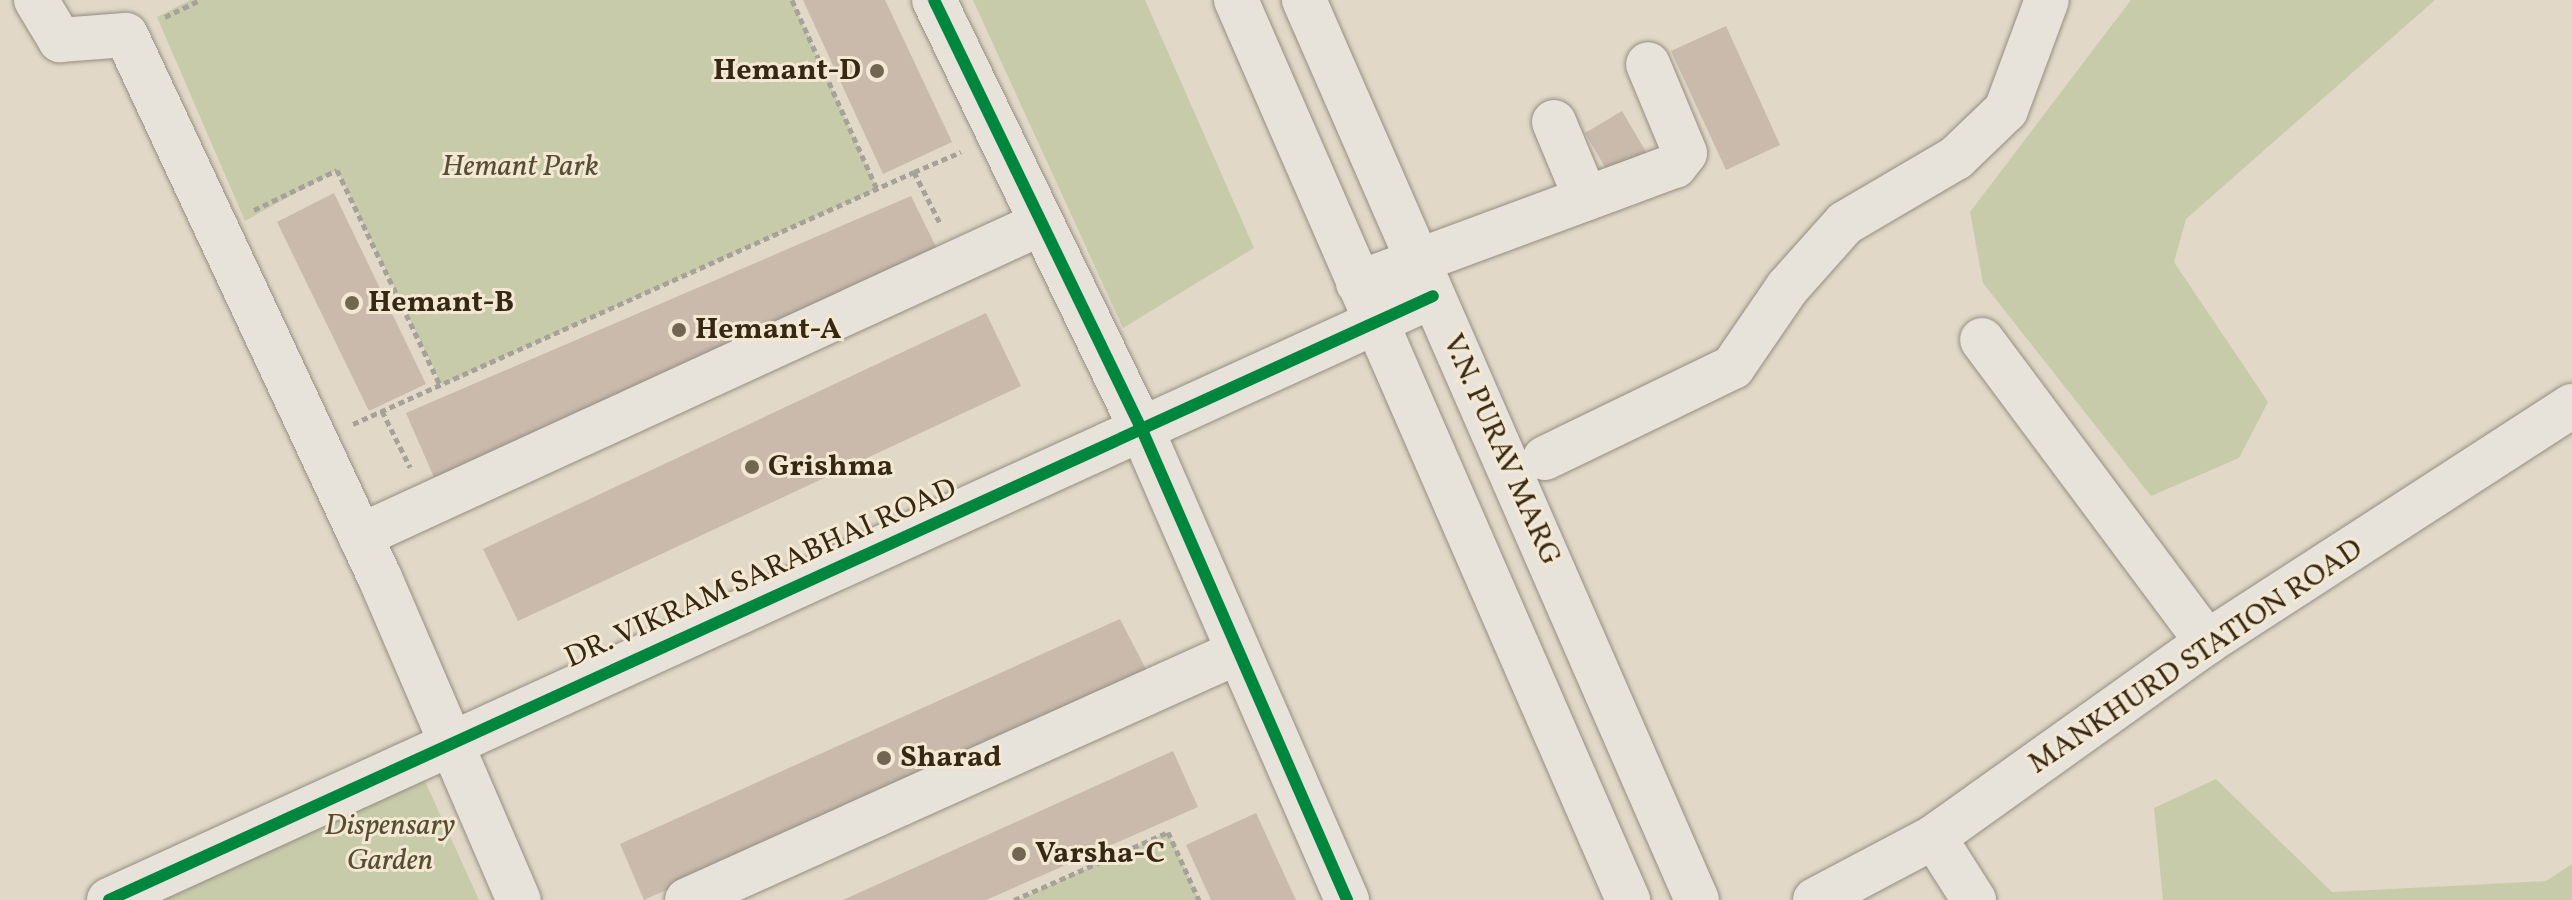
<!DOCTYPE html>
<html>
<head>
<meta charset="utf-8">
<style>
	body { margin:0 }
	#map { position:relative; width:2572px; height:900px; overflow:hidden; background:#e1d8c7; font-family:Vollkorn,serif }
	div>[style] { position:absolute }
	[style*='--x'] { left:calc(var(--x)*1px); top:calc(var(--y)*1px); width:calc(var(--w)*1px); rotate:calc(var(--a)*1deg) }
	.green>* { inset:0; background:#c8cbaa }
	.building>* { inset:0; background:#c9baac }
	.path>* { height:5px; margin-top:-2.5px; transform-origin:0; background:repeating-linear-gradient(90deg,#a7a299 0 6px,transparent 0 10px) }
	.roads { filter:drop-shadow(0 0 2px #958e82) drop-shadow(0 0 2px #958e82) }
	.minor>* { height:44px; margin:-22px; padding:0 22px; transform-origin:22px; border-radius:22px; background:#e8e3da }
	.cycleway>* { height:12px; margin:-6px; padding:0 6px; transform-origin:6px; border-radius:6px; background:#00873e }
	.dots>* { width:22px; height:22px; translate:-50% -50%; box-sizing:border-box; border:4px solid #f3e8d3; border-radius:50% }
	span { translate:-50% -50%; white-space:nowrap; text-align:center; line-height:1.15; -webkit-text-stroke:6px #f3e8d3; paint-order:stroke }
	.poi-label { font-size:30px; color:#372813; font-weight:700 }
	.right { translate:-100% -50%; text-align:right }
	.left { translate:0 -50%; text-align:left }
	.park-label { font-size:30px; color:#564e33; font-style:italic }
	.street-label { font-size:30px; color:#372813 }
</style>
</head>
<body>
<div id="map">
	<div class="green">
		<i style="clip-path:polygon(190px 0,792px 0,877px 189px,442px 385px,337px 170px,245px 221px,157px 17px)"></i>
		<i style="clip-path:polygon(973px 0,1145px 0,1254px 248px,1123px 328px)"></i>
		<i style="clip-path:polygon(2131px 0,2435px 0,2186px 219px,2174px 262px,2268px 402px,2239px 458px,2151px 496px,1983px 283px,1970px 212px)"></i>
		<i style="clip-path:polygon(419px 768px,479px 900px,127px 900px)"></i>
		<i style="clip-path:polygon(2216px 779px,2332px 892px,2546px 881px,2572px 864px,2572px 900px,2163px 900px,2154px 808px)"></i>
		<i style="clip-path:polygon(1168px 832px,1199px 900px,1017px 900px)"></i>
	</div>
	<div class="building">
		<i style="clip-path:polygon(803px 0,885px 0,952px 142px,883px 174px)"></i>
		<i style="clip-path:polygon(1726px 26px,1780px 145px,1726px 170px,1671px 51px)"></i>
		<i style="clip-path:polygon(1622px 111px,1649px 157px,1612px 179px,1585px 133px)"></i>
		<i style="clip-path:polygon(334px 193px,426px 384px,369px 411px,277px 222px)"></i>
		<i style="clip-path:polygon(911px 196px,936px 247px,436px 482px,406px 413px)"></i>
		<i style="clip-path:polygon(986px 313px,1021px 386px,518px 621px,483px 549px)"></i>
		<i style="clip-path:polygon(1120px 619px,1148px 673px,644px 900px,620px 844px)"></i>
		<i style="clip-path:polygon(1173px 751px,1198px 807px,986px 900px,843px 900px)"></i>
		<i style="clip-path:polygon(1256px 813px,1296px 900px,1211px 900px,1186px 845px)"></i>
	</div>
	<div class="path">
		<i style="--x:792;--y:0;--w:207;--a:65.8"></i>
		<i style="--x:165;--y:17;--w:39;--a:-26"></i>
		<i style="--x:914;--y:172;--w:51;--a:-23.1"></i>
		<i style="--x:254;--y:210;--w:92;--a:-25.7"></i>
		<i style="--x:337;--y:170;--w:238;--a:64.4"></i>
		<i style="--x:382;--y:411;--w:63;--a:63.4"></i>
		<i style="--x:353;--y:424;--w:615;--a:-24.19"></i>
		<i style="--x:914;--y:172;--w:59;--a:63"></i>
		<i style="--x:1014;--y:900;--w:168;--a:-23.8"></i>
		<i style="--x:1168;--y:832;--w:75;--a:65.5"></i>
	</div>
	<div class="roads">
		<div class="minor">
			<i style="--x:36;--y:0;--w:47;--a:59"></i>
			<i style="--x:60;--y:40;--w:66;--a:-4.3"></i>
			<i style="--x:126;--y:35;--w:599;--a:64.93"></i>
			<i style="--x:380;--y:578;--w:351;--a:66.7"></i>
			<i style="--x:934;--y:0;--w:478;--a:64.2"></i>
			<i style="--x:1142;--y:430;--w:513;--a:66.43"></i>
			<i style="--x:1236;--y:0;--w:982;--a:66.46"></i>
			<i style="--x:1304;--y:0;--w:982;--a:66.41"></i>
			<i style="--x:1554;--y:122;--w:83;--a:67.4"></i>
			<i style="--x:1358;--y:283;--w:338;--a:-20.3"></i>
			<i style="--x:1675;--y:166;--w:16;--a:-52"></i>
			<i style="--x:1685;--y:153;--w:96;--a:-112.6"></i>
			<i style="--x:1982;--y:340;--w:377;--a:53.3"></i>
			<i style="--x:1545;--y:458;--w:209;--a:-25.8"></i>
			<i style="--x:1733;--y:367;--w:96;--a:-55.6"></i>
			<i style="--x:1787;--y:288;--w:87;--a:-48.3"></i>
			<i style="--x:1845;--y:223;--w:129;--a:-30.4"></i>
			<i style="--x:1956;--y:158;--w:69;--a:-43.8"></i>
			<i style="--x:2006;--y:110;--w:117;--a:-69.6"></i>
			<i style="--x:360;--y:536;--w:748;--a:-24.65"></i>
			<i style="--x:1934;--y:837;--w:75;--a:57.6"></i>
			<i style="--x:109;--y:900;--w:1455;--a:-24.52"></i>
			<i style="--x:687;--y:900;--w:604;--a:-24.23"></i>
			<i style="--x:1815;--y:900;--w:135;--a:-27.9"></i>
			<i style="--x:1934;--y:837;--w:335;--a:-35.5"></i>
			<i style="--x:2207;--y:642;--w:435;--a:-32.9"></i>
		</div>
	</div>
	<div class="cycleway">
		<i style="--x:934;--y:0;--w:478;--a:64.2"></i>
		<i style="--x:1142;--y:430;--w:513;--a:66.43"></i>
		<i style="--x:109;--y:900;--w:1455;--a:-24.52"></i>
	</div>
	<div class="dots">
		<i style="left:877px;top:71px;background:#726652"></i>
		<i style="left:352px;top:303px;background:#726652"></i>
		<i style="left:679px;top:330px;background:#726652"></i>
		<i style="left:752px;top:467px;background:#726652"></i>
		<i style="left:884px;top:758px;background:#726652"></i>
		<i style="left:1019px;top:854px;background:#726652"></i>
	</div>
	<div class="poi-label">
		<span class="right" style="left:861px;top:71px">Hemant-D</span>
		<span class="left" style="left:368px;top:303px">Hemant-B</span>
		<span class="left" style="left:695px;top:330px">Hemant-A</span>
		<span class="left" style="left:768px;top:467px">Grishma</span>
		<span class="left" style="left:900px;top:758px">Sharad</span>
		<span class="left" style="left:1035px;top:854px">Varsha-C</span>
	</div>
	<div class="park-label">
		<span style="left:520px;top:167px">Hemant Park</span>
		<span style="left:390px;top:843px">Dispensary<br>Garden</span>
	</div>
	<div class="street-label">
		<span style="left:1501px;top:450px;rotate:66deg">V.N. PURAV MARG</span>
		<span style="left:761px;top:574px;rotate:-24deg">DR. VIKRAM SARABHAI ROAD</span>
		<span style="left:2196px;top:657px;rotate:-34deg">MANKHURD STATION ROAD</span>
	</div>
</div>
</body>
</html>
